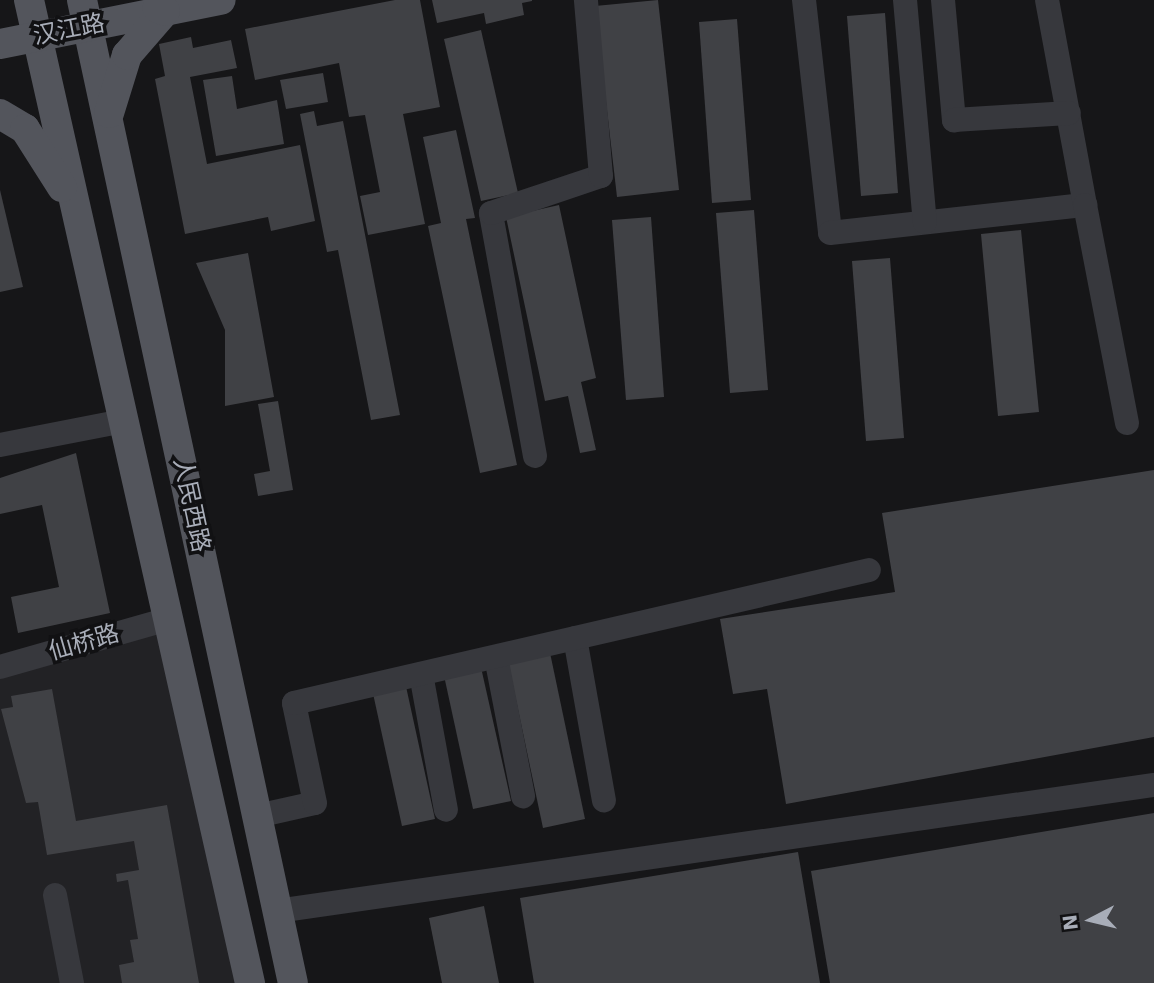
<!DOCTYPE html>
<html>
<head>
<meta charset="utf-8">
<style>
	body { margin:0 }
	#map { position:relative; width:1154px; height:983px; overflow:hidden; background:#161618; font-family:"DejaVu Sans","Noto Sans SC",sans-serif }
	div>[style] { position:absolute }
	[style*='--x'] { left:calc(var(--x)*1px); top:calc(var(--y)*1px); width:calc(var(--w)*1px); rotate:calc(var(--a)*1deg) }
	.built>* { inset:0; background:#222225 }
	.building>* { inset:0; background:#404145 }
	.minor>* { height:24px; margin:-12px; padding:0 12px; transform-origin:12px; border-radius:12px; background:#37383d }
	.major>* { height:30px; margin:-15px; padding:0 15px; transform-origin:15px; border-radius:15px; background:#53555c }
	span { translate:-50% -50%; white-space:nowrap; text-align:center; line-height:1.15; -webkit-text-stroke:7px #111113; paint-order:stroke }
	.street-label { font-size:24px; color:#a8adb8 }
	.north { position:absolute; left:1056px; top:885px; width:70px; height:70px; -webkit-text-stroke:5px #111113; paint-order:stroke; rotate:263deg; font-size:19px; font-weight:700; line-height:28px; text-align:center; color:#a8adb8 }
	.north::after { content:''; display:block; margin:auto; width:24px; height:32px; background:#a8adb8; clip-path:polygon(50% 0,100% 100%,50% 72%,0 100%) }
</style>
</head>
<body>
<div id="map">
	<div class="built">
		<i style="clip-path:polygon(168px 619px,250px 983px,0 983px,0 667px)"></i>
	</div>
	<div class="building">
		<i style="clip-path:polygon(395px 0,420px 0,440px 107px,403px 114px,425px 224px,368px 235px,360px 196px,380px 192px,365px 115px,349px 117px,339px 63px,255px 80px,245px 29px)"></i>
		<i style="clip-path:polygon(432px 0,532px 0,532px 1px,522px 3px,524px 15px,486px 24px,484px 13px,437px 23px)"></i>
		<i style="clip-path:polygon(658px 0,679px 190px,617px 197px,595px 6px)"></i>
		<i style="clip-path:polygon(885px 13px,898px 193px,861px 196px,847px 16px)"></i>
		<i style="clip-path:polygon(737px 19px,751px 200px,712px 203px,699px 22px)"></i>
		<i style="clip-path:polygon(481px 30px,518px 193px,481px 201px,444px 39px)"></i>
		<i style="clip-path:polygon(191px 37px,193px 48px,231px 40px,237px 68px,190px 77px,207px 164px,300px 145px,315px 221px,271px 231px,268px 217px,185px 234px,155px 79px,165px 76px,159px 44px)"></i>
		<i style="clip-path:polygon(323px 73px,328px 102px,286px 109px,280px 80px)"></i>
		<i style="clip-path:polygon(232px 76px,237px 109px,277px 100px,284px 144px,216px 156px,203px 80px)"></i>
		<i style="clip-path:polygon(314px 111px,317px 126px,343px 121px,400px 415px,371px 420px,338px 250px,327px 252px,300px 114px)"></i>
		<i style="clip-path:polygon(456px 130px,475px 218px,466px 219px,517px 465px,480px 473px,428px 226px,441px 223px,423px 137px)"></i>
		<i style="clip-path:polygon(0 190px,23px 287px,0 292px)"></i>
		<i style="clip-path:polygon(559px 205px,596px 378px,581px 382px,596px 450px,580px 453px,568px 396px,545px 401px,506px 217px)"></i>
		<i style="clip-path:polygon(754px 210px,768px 390px,730px 393px,716px 213px)"></i>
		<i style="clip-path:polygon(651px 217px,664px 397px,626px 400px,612px 220px)"></i>
		<i style="clip-path:polygon(1021px 230px,1039px 412px,998px 416px,981px 234px)"></i>
		<i style="clip-path:polygon(248px 253px,274px 397px,225px 406px,225px 330px,196px 263px)"></i>
		<i style="clip-path:polygon(890px 258px,904px 438px,866px 441px,852px 261px)"></i>
		<i style="clip-path:polygon(278px 401px,293px 490px,258px 496px,254px 474px,270px 471px,258px 404px)"></i>
		<i style="clip-path:polygon(76px 453px,110px 613px,18px 633px,11px 597px,59px 587px,42px 505px,0 514px,0 478px)"></i>
		<i style="clip-path:polygon(1154px 470px,1154px 737px,786px 804px,767px 689px,733px 694px,720px 619px,895px 592px,882px 513px)"></i>
		<i style="clip-path:polygon(549px 648px,585px 819px,543px 828px,507px 657px)"></i>
		<i style="clip-path:polygon(480px 663px,511px 801px,473px 809px,443px 671px)"></i>
		<i style="clip-path:polygon(405px 682px,435px 819px,402px 826px,372px 689px)"></i>
		<i style="clip-path:polygon(52px 689px,76px 821px,167px 805px,199px 983px,122px 983px,119px 965px,134px 962px,130px 940px,138px 939px,128px 880px,117px 882px,116px 874px,139px 870px,134px 841px,47px 855px,38px 802px,26px 803px,1px 709px,13px 707px,11px 696px)"></i>
		<i style="clip-path:polygon(1154px 813px,1154px 983px,830px 983px,811px 871px)"></i>
		<i style="clip-path:polygon(798px 852px,820px 983px,534px 983px,520px 898px)"></i>
		<i style="clip-path:polygon(484px 906px,499px 983px,442px 983px,429px 918px)"></i>
	</div>
	<div class="minor">
		<i style="--x:804;--y:0;--w:234;--a:83.6"></i>
		<i style="--x:830;--y:233;--w:257;--a:-6.3"></i>
		<i style="--x:1085;--y:205;--w:208;--a:-100.5"></i>
		<i style="--x:905;--y:0;--w:223;--a:84.9"></i>
		<i style="--x:943;--y:0;--w:121;--a:84.8"></i>
		<i style="--x:954;--y:120;--w:115;--a:-3.5"></i>
		<i style="--x:1085;--y:205;--w:222;--a:79.1"></i>
		<i style="--x:0;--y:445;--w:125;--a:-11"></i>
		<i style="--x:535;--y:456;--w:247;--a:-100.3"></i>
		<i style="--x:491;--y:213;--w:116;--a:-18.6"></i>
		<i style="--x:601;--y:176;--w:177;--a:-94.9"></i>
		<i style="--x:575;--y:638;--w:165;--a:79.9"></i>
		<i style="--x:496;--y:657;--w:142;--a:79"></i>
		<i style="--x:0;--y:667;--w:175;--a:-15.9"></i>
		<i style="--x:421;--y:674;--w:138;--a:79.6"></i>
		<i style="--x:257;--y:816;--w:59;--a:-12.6"></i>
		<i style="--x:315;--y:803;--w:102;--a:-101.9"></i>
		<i style="--x:294;--y:703;--w:590;--a:-13.02"></i>
		<i style="--x:55;--y:895;--w:90;--a:79.1"></i>
		<i style="--x:277;--y:911;--w:886;--a:-8.18"></i>
	</div>
	<div class="major">
		<i style="--x:29;--y:0;--w:1008;--a:77.33"></i>
		<i style="--x:82;--y:0;--w:1005;--a:77.89"></i>
		<i style="--x:0;--y:44;--w:225;--a:-11.3"></i>
		<i style="--x:109;--y:113;--w:61;--a:-72.8"></i>
		<i style="--x:127;--y:55;--w:58;--a:-49.2"></i>
		<i style="--x:165;--y:11;--w:8;--a:-157"></i>
		<i style="--x:0;--y:114;--w:29;--a:31"></i>
		<i style="--x:25;--y:129;--w:69;--a:57.5"></i>
	</div>
	<div class="street-label">
		<span style="left:69px;top:30px;rotate:-11deg">汉江路</span>
		<span style="left:191px;top:505px;rotate:78deg">人民西路</span>
		<span style="left:84px;top:643px;rotate:-16deg">仙桥路</span>
	</div>
	<div class="north">N</div>
</div>
</body>
</html>
